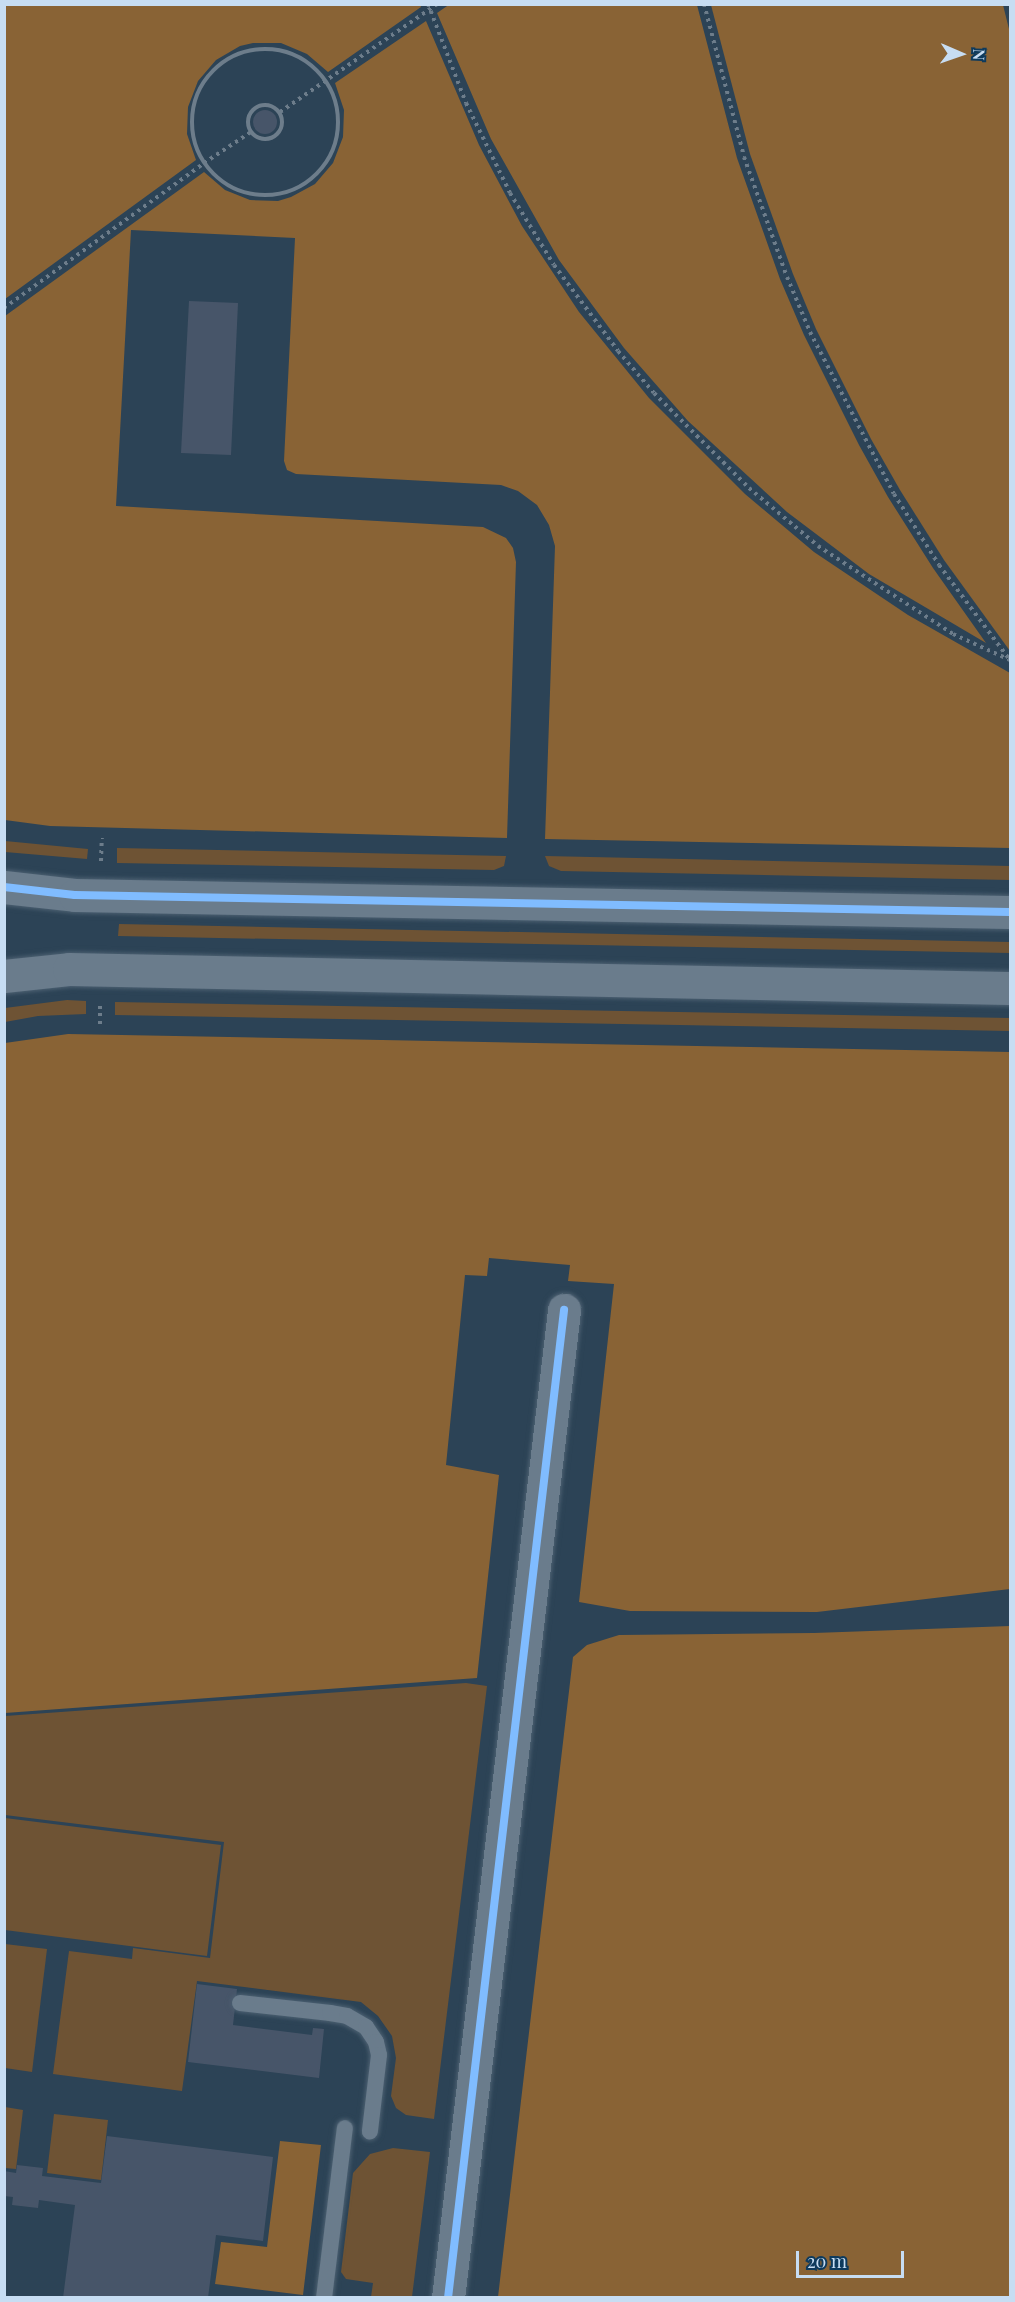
<!DOCTYPE html>
<html>
<head>
<meta charset="utf-8">
<style>
	body { margin:0 }
	#map { position:relative; width:1015px; height:2302px; overflow:hidden; background:#2c4356; font-family:"Playfair Display",serif }
	div>[style] { position:absolute }
	[style*='--x'] { left:calc(var(--x)*1px); top:calc(var(--y)*1px); width:calc(var(--w)*1px); rotate:calc(var(--a)*1deg) }
	.green>* { inset:0; background:#6e5334 }
	.forest>* { inset:0; background:#896335 }
	.building>* { inset:0; background:#475569 }
	.round { border-radius:50% }
	.path>* { height:4px; margin-top:-2px; transform-origin:0; background:repeating-linear-gradient(90deg,#6d7d8b 0 3px,transparent 0 7.5px) }
	.path>.ring { margin:-2px; padding:0; box-sizing:content-box; background:none; border:4px solid #6d7d8b; border-radius:50% }
	.roads { filter:drop-shadow(0 0 2px #4c6071) drop-shadow(0 0 2px #4c6071) }
	.lane>* { height:16px; margin:-8px; padding:0 8px; transform-origin:8px; border-radius:8px; background:#6a7c8c }
	.street>* { height:33px; margin:-16.5px; padding:0 16.5px; transform-origin:16.5px; border-radius:16.5px; background:#6a7c8c }
	.secondary>* { height:33px; margin:-16.5px; padding:0 16.5px; transform-origin:16.5px; border-radius:16.5px; background:#6a7c8c }
	.cycleway>* { height:8px; margin:-4px; padding:0 4px; transform-origin:4px; border-radius:4px; background:#80bcff }
	span { translate:-50% -50%; white-space:nowrap; text-align:center; line-height:1.15; -webkit-text-stroke:4.5px #0e3a5c; paint-order:stroke }
	.frame { position:absolute; inset:0; border:6px solid #c7ddf3; pointer-events:none }
	.north { position:absolute; left:931px; top:24px; width:60px; height:60px; -webkit-text-stroke:4px #0e3a5c; paint-order:stroke; rotate:92deg; font-size:16px; font-weight:700; line-height:24px; text-align:center; color:#c7ddf3 }
	.north::after { content:''; display:block; margin:auto; width:21px; height:27px; background:#c7ddf3; clip-path:polygon(50% 0,100% 100%,50% 72%,0 100%) }
	.scale { position:absolute; left:796px; top:2251px; width:108px; height:27px; box-sizing:border-box; border:3px solid #c7ddf3; border-top:0; padding-left:8px; font-size:18px; line-height:21px; white-space:nowrap; color:#c7ddf3; -webkit-text-stroke:4px #0e3a5c; paint-order:stroke }
</style>
</head>
<body>
<div id="map">
	<div class="green">
		<i style="clip-path:polygon(5px 841px,88px 849px,87px 859px,5px 852px)"></i>
		<i style="clip-path:polygon(117px 848px,506px 856px,504px 866px,494px 870px,117px 863px)"></i>
		<i style="clip-path:polygon(545px 856px,1010px 866px,1010px 880px,561px 871px,549px 866px)"></i>
		<i style="clip-path:polygon(119px 924px,1010px 942px,1010px 953px,118px 936px)"></i>
		<i style="clip-path:polygon(67px 1000px,86px 1001px,86px 1014px,38px 1016px,5px 1022px,5px 1008px)"></i>
		<i style="clip-path:polygon(115px 1002px,1010px 1018px,1010px 1031px,115px 1015px)"></i>
		<i style="clip-path:polygon(466px 1683px,487px 1686px,434px 2119px,406px 2115px,396px 2108px,391px 2096px,396px 2058px,392px 2036px,378px 2016px,361px 2002px,197px 1981px,182px 2091px,53px 2074px,69px 1951px,132px 1959px,133px 1948px,210px 1958px,224px 1842px,5px 1815px,5px 1716px)"></i>
		<i style="clip-path:polygon(5px 1818px,221px 1845px,207px 1956px,5px 1930px)"></i>
		<i style="clip-path:polygon(5px 1944px,47px 1949px,32px 2072px,5px 2068px)"></i>
		<i style="clip-path:polygon(5px 2107px,23px 2110px,16px 2169px,5px 2168px)"></i>
		<i style="clip-path:polygon(54px 2114px,108px 2120px,101px 2180px,47px 2173px)"></i>
		<i style="clip-path:polygon(393px 2148px,430px 2152px,412px 2297px,371px 2297px,373px 2283px,346px 2279px,341px 2272px,353px 2173px,370px 2154px)"></i>
	</div>
	<div class="forest">
		<i style="clip-path:polygon(5px 4px,420px 4px,421px 7px,328px 72px,307px 54px,281px 43px,253px 43px,240px 46px,216px 60px,198px 81px,188px 107px,187px 134px,196px 160px,5px 299px)"></i>
		<i style="clip-path:polygon(450px 4px,697px 5px,737px 158px,780px 279px,804px 335px,859px 445px,888px 497px,933px 568px,986px 643px,869px 574px,787px 512px,688px 421px,624px 348px,559px 260px,491px 139px,437px 13px)"></i>
		<i style="clip-path:polygon(711px 5px,1003px 5px,1010px 33px,1010px 651px,944px 560px,900px 490px,871px 439px,816px 329px,793px 274px,750px 154px)"></i>
		<i style="clip-path:polygon(426px 21px,479px 145px,522px 226px,579px 312px,649px 398px,745px 494px,814px 552px,908px 615px,1010px 673px,1010px 848px,545px 839px,555px 546px,549px 525px,537px 505px,518px 491px,501px 485px,296px 474px,287px 470px,284px 461px,295px 238px,131px 230px,116px 506px,483px 527px,506px 538px,513px 548px,516px 562px,507px 838px,50px 826px,5px 820px,5px 316px,204px 172px,225px 190px,250px 200px,278px 201px,291px 197px,315px 184px,333px 163px,343px 137px,344px 110px,335px 83px)"></i>
		<i style="clip-path:polygon(68px 1034px,1010px 1052px,1010px 1589px,817px 1612px,630px 1611px,579px 1602px,614px 1284px,568px 1281px,570px 1265px,489px 1258px,487px 1276px,465px 1275px,446px 1465px,499px 1475px,477px 1678px,5px 1713px,5px 1043px)"></i>
		<i style="clip-path:polygon(1010px 1626px,1010px 2297px,498px 2297px,573px 1657px,587px 1645px,619px 1635px,814px 1633px)"></i>
		<i style="clip-path:polygon(280px 2141px,321px 2145px,303px 2295px,215px 2284px,221px 2242px,267px 2247px)"></i>
	</div>
	<div class="building">
		<i class="round" style="left:253px;top:110px;width:24px;height:24px"></i>
		<i style="clip-path:polygon(189px 301px,238px 303px,231px 455px,181px 453px)"></i>
		<i style="clip-path:polygon(197px 1984px,237px 1989px,233px 2025px,312px 2035px,313px 2028px,324px 2029px,319px 2078px,188px 2062px)"></i>
		<i style="clip-path:polygon(107px 2136px,273px 2157px,263px 2241px,216px 2235px,208px 2298px,63px 2298px,75px 2205px,39px 2200px,38px 2208px,12px 2205px,13px 2197px,4px 2196px,4px 2171px,16px 2173px,17px 2165px,43px 2168px,42px 2176px,101px 2183px)"></i>
	</div>
	<div class="path">
		<i style="--x:428;--y:4;--w:106;--a:69"></i>
		<i style="--x:466;--y:103;--w:100;--a:63.9"></i>
		<i style="--x:510;--y:193;--w:84;--a:58.6"></i>
		<i style="--x:554;--y:265;--w:107;--a:53.3"></i>
		<i style="--x:618;--y:351;--w:55;--a:49.4"></i>
		<i style="--x:654;--y:393;--w:134;--a:45"></i>
		<i style="--x:749;--y:488;--w:90;--a:40"></i>
		<i style="--x:818;--y:546;--w:161;--a:33.1"></i>
		<i style="--x:953;--y:634;--w:63;--a:24.5"></i>
		<i style="--x:704;--y:4;--w:158;--a:75.3"></i>
		<i style="--x:744;--y:157;--w:127;--a:70.3"></i>
		<i style="--x:787;--y:277;--w:60;--a:67.3"></i>
		<i style="--x:810;--y:332;--w:182;--a:62.6"></i>
		<i style="--x:894;--y:494;--w:84;--a:57.6"></i>
		<i style="--x:939;--y:565;--w:117;--a:53.3"></i>
		<i style="--x:1010;--y:4;--w:2;--a:90"></i>
		<i class="ring" style="left:192px;top:49px;width:142px;height:142px"></i>
		<i class="ring" style="left:248px;top:105px;width:30px;height:30px"></i>
		<i style="--x:280;--y:112;--w:191;--a:-34.5"></i>
		<i style="--x:4;--y:308;--w:247;--a:-35.9"></i>
		<i style="--x:204;--y:163;--w:56;--a:-33.4"></i>
		<i style="--x:101;--y:861;--w:23;--a:-88"></i>
		<i style="--x:100;--y:1024;--w:20;--a:-90"></i>
	</div>
	<div class="roads">
		<div class="lane">
			<i style="--x:240;--y:2003;--w:91;--a:6.3"></i>
			<i style="--x:330;--y:2013;--w:17;--a:10"></i>
			<i style="--x:347;--y:2016;--w:22;--a:30"></i>
			<i style="--x:366;--y:2027;--w:18;--a:56"></i>
			<i style="--x:376;--y:2042;--w:13;--a:77"></i>
			<i style="--x:379;--y:2055;--w:77;--a:96.8"></i>
			<i style="--x:324;--y:2298;--w:171;--a:-83"></i>
		</div>
		<div class="street">
			<i style="--x:448;--y:2298;--w:995;--a:-83.3"></i>
		</div>
		<div class="secondary">
			<i style="--x:4;--y:887;--w:71;--a:6.4"></i>
			<i style="--x:75;--y:895;--w:935;--a:1.04"></i>
			<i style="--x:4;--y:976;--w:65;--a:-6.1"></i>
			<i style="--x:69;--y:969;--w:941;--a:1.16"></i>
		</div>
	</div>
	<div class="cycleway">
		<i style="--x:4;--y:887;--w:71;--a:6.4"></i>
		<i style="--x:75;--y:895;--w:935;--a:1.04"></i>
		<i style="--x:448;--y:2298;--w:995;--a:-83.3"></i>
	</div>
	<div class="frame"></div>
	<div class="north">N</div>
	<div class="scale">20 m</div>
</div>
</body>
</html>
